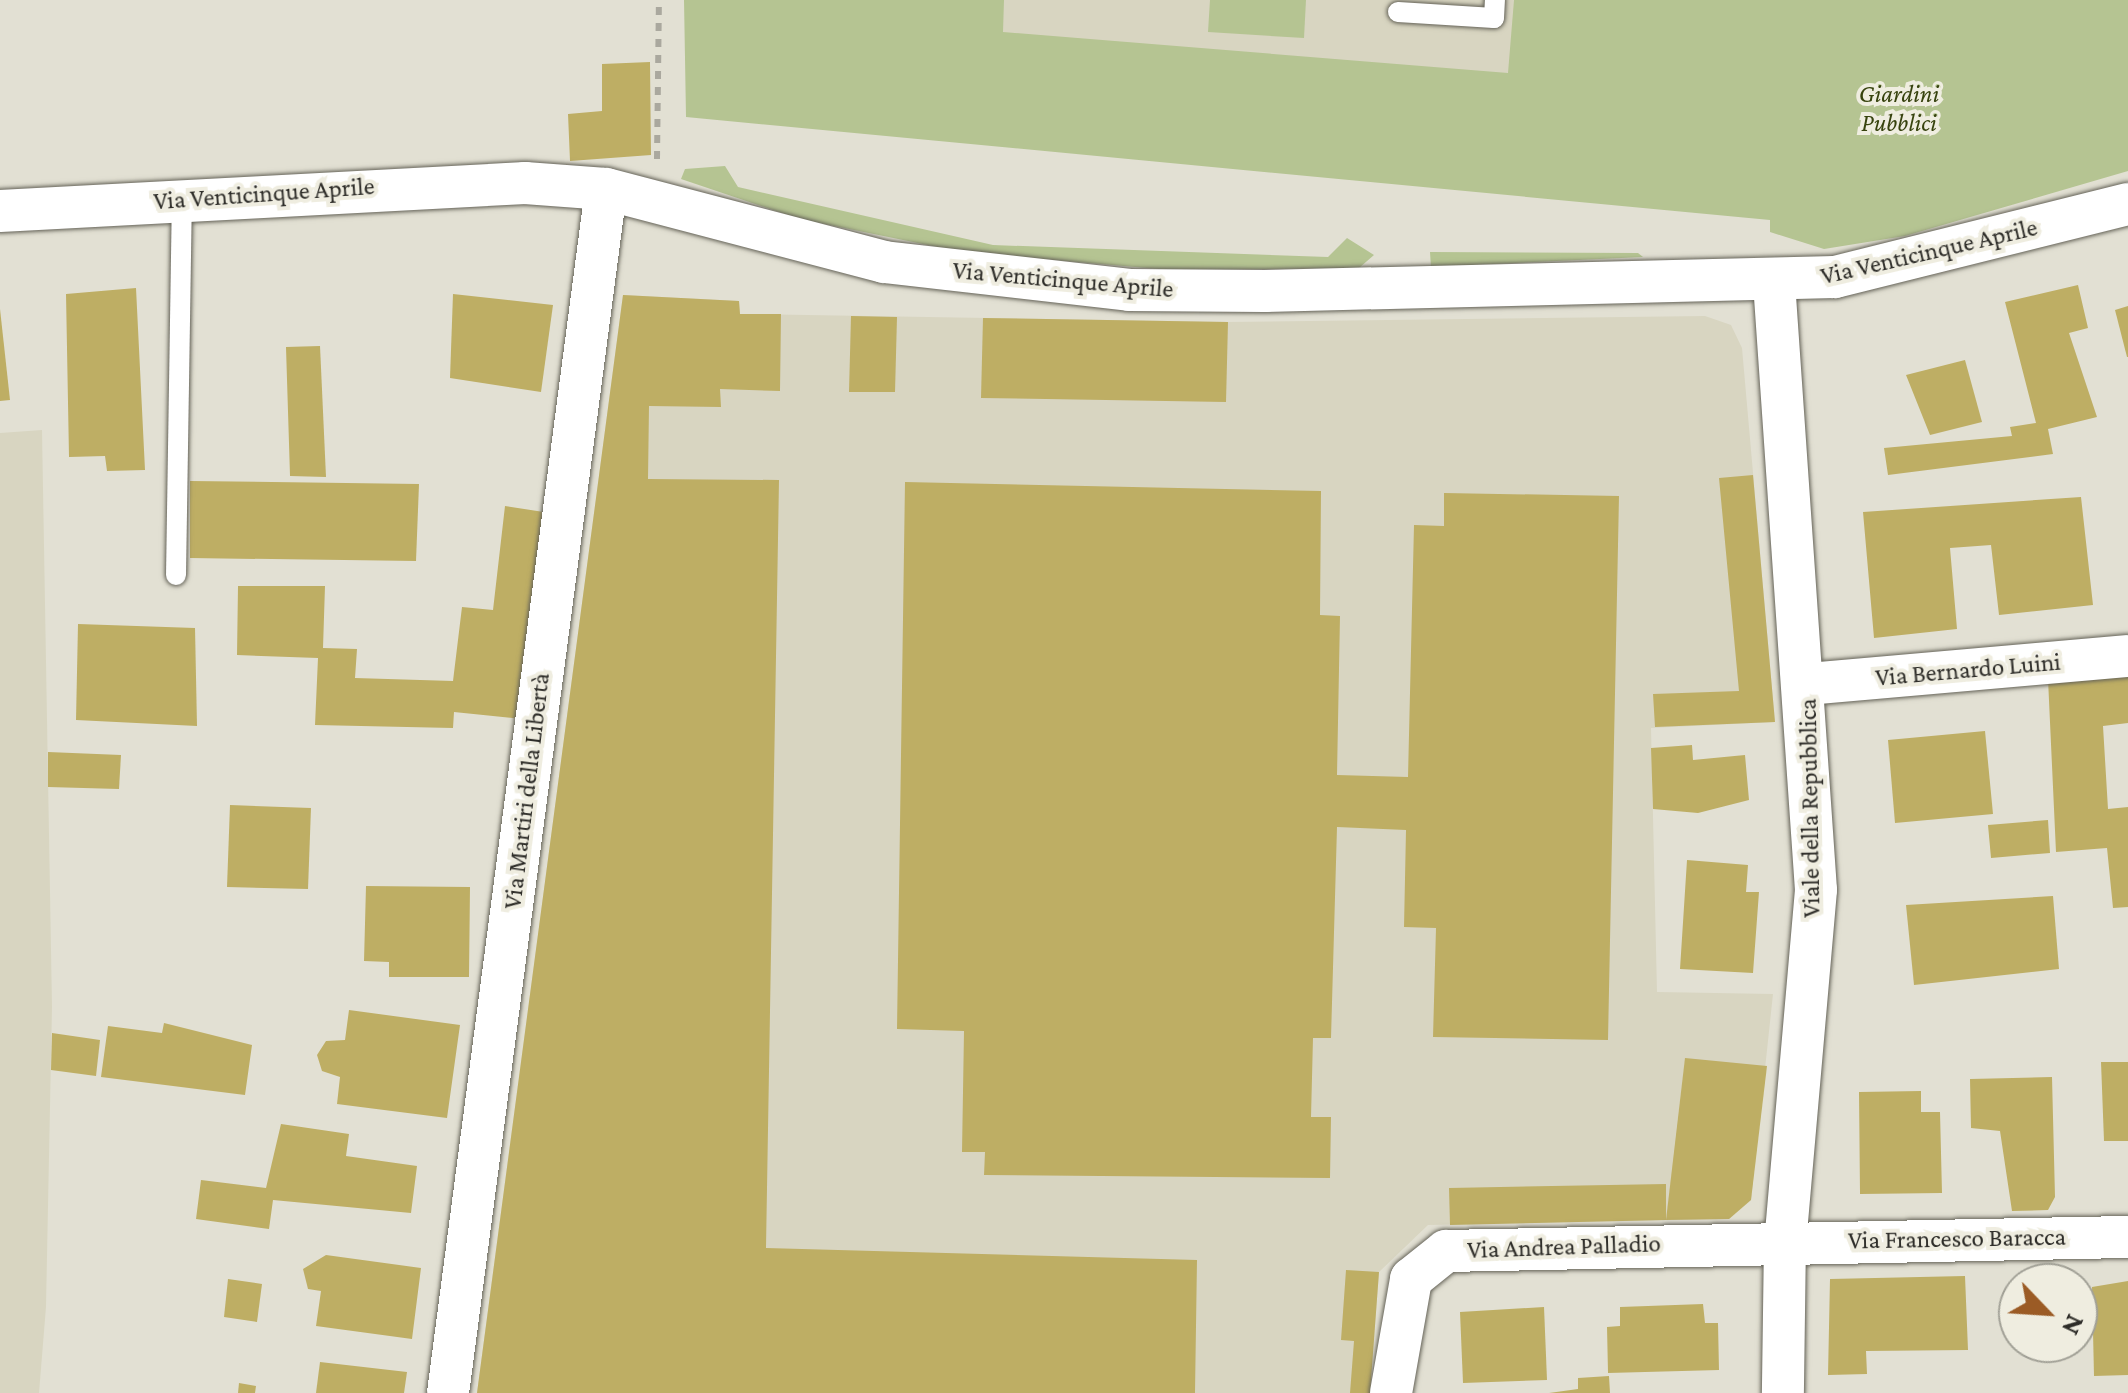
<!DOCTYPE html>
<html>
<head>
<meta charset="utf-8">
<style>
	body { margin:0 }
	#map { position:relative; width:2128px; height:1393px; overflow:hidden; background:#e2e0d3; font-family:"Crimson Pro",serif }
	div>[style] { position:absolute }
	[style*='--x'] { left:calc(var(--x)*1px); top:calc(var(--y)*1px); width:calc(var(--w)*1px); rotate:calc(var(--a)*1deg) }
	.built>* { inset:0; background:#d8d5c1 }
	.green>* { inset:0; background:#b5c492 }
	.building>* { inset:0; background:#beae64 }
	.path>* { height:6px; margin-top:-3px; transform-origin:0; background:repeating-linear-gradient(90deg,#aaa89e 0 8px,transparent 0 16px) }
	.roads { filter:drop-shadow(0 0 2px #656358) drop-shadow(0 0 2px #656358) }
	.lane>* { height:20px; margin:-10px; padding:0 10px; transform-origin:10px; border-radius:10px; background:#fff }
	.street>* { height:42px; margin:-21px; padding:0 21px; transform-origin:21px; border-radius:21px; background:#fff }
	span { translate:-50% -50%; white-space:nowrap; text-align:center; line-height:1.15; -webkit-text-stroke:8px #efede0; paint-order:stroke }
	.park-label { font-size:25px; color:#37430e; font-style:italic }
	.street-label { font-size:25px; color:#2d2c28 }
	.north { position:absolute; left:1998px; top:1263px; width:100px; height:100px; box-sizing:border-box; background:#efede0; border:2px solid #a1a096; border-radius:50%; rotate:115deg; font-size:28px; font-weight:700; line-height:40px; text-align:center; color:#2d2c28 }
	.north::after { content:''; display:block; margin:auto; width:35px; height:45px; background:#9b5b25; clip-path:polygon(50% 0,100% 100%,50% 72%,0 100%) }
</style>
</head>
<body>
<div id="map">
	<div class="built">
		<i style="clip-path:polygon(933px 0,1553px 0,1545px 103px,929px 43px)"></i>
		<i style="clip-path:polygon(623px 295px,739px 301px,740px 314px,1228px 322px,1705px 316px,1731px 325px,1742px 348px,1775px 722px,1651px 728px,1657px 992px,1773px 994px,1751px 1200px,1729px 1219px,1428px 1225px,1379px 1272px,1370px 1393px,477px 1393px)"></i>
		<i style="clip-path:polygon(42px 430px,52px 1007px,46px 1307px,39px 1393px,0 1393px,0 433px)"></i>
	</div>
	<div class="green">
		<i style="clip-path:polygon(684px 0,1004px 0,1003px 32px,1508px 73px,1514px 0,2128px 0,2128px 171px,1905px 236px,1824px 249px,1770px 232px,1770px 220px,686px 117px)"></i>
		<i style="clip-path:polygon(1210px 0,1306px 0,1304px 38px,1208px 32px)"></i>
		<i style="clip-path:polygon(725px 166px,738px 187px,993px 245px,1328px 257px,1347px 238px,1374px 255px,1359px 268px,1170px 270px,962px 252px,800px 219px,681px 179px,685px 169px)"></i>
		<i style="clip-path:polygon(1430px 252px,1638px 253px,1643px 257px,1431px 267px)"></i>
	</div>
	<div class="building">
		<i style="clip-path:polygon(650px 62px,651px 155px,570px 161px,568px 114px,602px 111px,602px 64px)"></i>
		<i style="clip-path:polygon(2078px 285px,2088px 328px,2069px 333px,2097px 417px,2048px 429px,2053px 454px,1888px 475px,1884px 448px,2012px 436px,2010px 427px,2036px 423px,2005px 302px)"></i>
		<i style="clip-path:polygon(136px 288px,145px 470px,107px 471px,105px 456px,69px 457px,66px 294px)"></i>
		<i style="clip-path:polygon(453px 294px,553px 305px,541px 392px,450px 378px)"></i>
		<i style="clip-path:polygon(623px 295px,739px 301px,740px 314px,781px 314px,780px 391px,720px 389px,721px 407px,649px 406px,648px 479px,779px 480px,766px 1248px,1197px 1260px,1195px 1393px,477px 1393px)"></i>
		<i style="clip-path:polygon(2128px 306px,2128px 357px,2127px 357px,2115px 310px)"></i>
		<i style="clip-path:polygon(0 309px,10px 400px,0 401px)"></i>
		<i style="clip-path:polygon(851px 316px,897px 317px,895px 392px,849px 392px)"></i>
		<i style="clip-path:polygon(983px 318px,1228px 322px,1226px 402px,981px 398px)"></i>
		<i style="clip-path:polygon(320px 346px,326px 477px,290px 476px,286px 347px)"></i>
		<i style="clip-path:polygon(1965px 360px,1982px 422px,1930px 435px,1906px 375px)"></i>
		<i style="clip-path:polygon(1753px 475px,1775px 722px,1655px 727px,1653px 694px,1739px 691px,1719px 478px)"></i>
		<i style="clip-path:polygon(190px 481px,419px 484px,416px 561px,190px 558px)"></i>
		<i style="clip-path:polygon(905px 482px,1321px 491px,1320px 615px,1340px 616px,1337px 775px,1408px 777px,1414px 525px,1444px 526px,1444px 493px,1619px 496px,1608px 1040px,1433px 1037px,1436px 928px,1404px 927px,1406px 830px,1337px 827px,1331px 1038px,1313px 1038px,1311px 1117px,1331px 1117px,1330px 1178px,984px 1175px,985px 1152px,962px 1152px,964px 1031px,897px 1029px)"></i>
		<i style="clip-path:polygon(2081px 497px,2093px 605px,1999px 615px,1991px 545px,1950px 548px,1957px 629px,1874px 638px,1863px 512px)"></i>
		<i style="clip-path:polygon(505px 506px,550px 513px,522px 719px,454px 712px,453px 728px,315px 725px,318px 658px,237px 655px,238px 586px,325px 586px,323px 648px,357px 649px,355px 678px,453px 681px,462px 607px,493px 610px)"></i>
		<i style="clip-path:polygon(78px 624px,195px 628px,197px 726px,76px 720px)"></i>
		<i style="clip-path:polygon(2128px 672px,2128px 723px,2103px 726px,2108px 809px,2128px 807px,2128px 907px,2113px 908px,2107px 848px,2056px 852px,2048px 679px)"></i>
		<i style="clip-path:polygon(1985px 731px,1993px 814px,1895px 823px,1888px 740px)"></i>
		<i style="clip-path:polygon(1692px 745px,1693px 760px,1745px 755px,1749px 800px,1698px 813px,1653px 809px,1651px 748px)"></i>
		<i style="clip-path:polygon(48px 752px,121px 755px,119px 789px,48px 787px)"></i>
		<i style="clip-path:polygon(230px 805px,311px 808px,308px 889px,227px 887px)"></i>
		<i style="clip-path:polygon(2048px 820px,2050px 853px,1991px 858px,1988px 825px)"></i>
		<i style="clip-path:polygon(1687px 860px,1748px 865px,1746px 892px,1759px 892px,1753px 973px,1680px 969px)"></i>
		<i style="clip-path:polygon(366px 886px,470px 887px,469px 977px,389px 977px,389px 962px,364px 961px)"></i>
		<i style="clip-path:polygon(2053px 896px,2059px 969px,1914px 985px,1906px 905px)"></i>
		<i style="clip-path:polygon(349px 1010px,460px 1025px,447px 1118px,337px 1104px,340px 1077px,322px 1071px,317px 1055px,326px 1041px,345px 1040px)"></i>
		<i style="clip-path:polygon(164px 1023px,252px 1045px,245px 1095px,101px 1077px,108px 1026px,162px 1033px)"></i>
		<i style="clip-path:polygon(52px 1033px,100px 1040px,96px 1076px,51px 1070px)"></i>
		<i style="clip-path:polygon(1685px 1058px,1767px 1066px,1751px 1200px,1729px 1219px,1666px 1220px)"></i>
		<i style="clip-path:polygon(2101px 1062px,2128px 1062px,2128px 1141px,2104px 1141px)"></i>
		<i style="clip-path:polygon(2052px 1077px,2055px 1197px,2048px 1210px,2012px 1211px,2000px 1131px,1971px 1128px,1970px 1079px)"></i>
		<i style="clip-path:polygon(1921px 1091px,1921px 1112px,1940px 1112px,1942px 1193px,1860px 1194px,1859px 1092px)"></i>
		<i style="clip-path:polygon(281px 1124px,349px 1134px,346px 1156px,417px 1166px,411px 1213px,273px 1200px,269px 1229px,196px 1219px,201px 1180px,266px 1188px)"></i>
		<i style="clip-path:polygon(1666px 1184px,1666px 1220px,1450px 1225px,1449px 1188px)"></i>
		<i style="clip-path:polygon(326px 1255px,421px 1268px,412px 1339px,316px 1326px,321px 1291px,308px 1289px,303px 1269px)"></i>
		<i style="clip-path:polygon(1346px 1270px,1379px 1272px,1370px 1393px,1350px 1393px,1354px 1341px,1341px 1340px)"></i>
		<i style="clip-path:polygon(1965px 1276px,1968px 1350px,1866px 1351px,1867px 1374px,1828px 1375px,1830px 1279px)"></i>
		<i style="clip-path:polygon(228px 1279px,262px 1284px,257px 1322px,224px 1317px)"></i>
		<i style="clip-path:polygon(2128px 1281px,2128px 1375px,2094px 1376px,2092px 1287px)"></i>
		<i style="clip-path:polygon(1703px 1304px,1705px 1323px,1718px 1323px,1719px 1370px,1608px 1373px,1607px 1327px,1620px 1326px,1620px 1307px)"></i>
		<i style="clip-path:polygon(1544px 1307px,1547px 1380px,1463px 1383px,1460px 1312px)"></i>
		<i style="clip-path:polygon(320px 1362px,407px 1372px,404px 1393px,316px 1393px)"></i>
		<i style="clip-path:polygon(1609px 1376px,1610px 1393px,1549px 1393px,1578px 1389px,1578px 1378px)"></i>
		<i style="clip-path:polygon(239px 1383px,256px 1386px,255px 1393px,238px 1393px)"></i>
	</div>
	<div class="path">
		<i style="--x:657;--y:159;--w:159;--a:-89.3"></i>
	</div>
	<div class="roads">
		<div class="lane">
			<i style="--x:1398;--y:12;--w:96;--a:3.6"></i>
			<i style="--x:1494;--y:18;--w:18;--a:-87"></i>
			<i style="--x:176;--y:575;--w:376;--a:-89.1"></i>
		</div>
		<div class="street">
			<i style="--x:0;--y:211;--w:526;--a:-3.05"></i>
			<i style="--x:525;--y:183;--w:81;--a:4.2"></i>
			<i style="--x:606;--y:189;--w:287;--a:14.7"></i>
			<i style="--x:884;--y:262;--w:247;--a:6.5"></i>
			<i style="--x:1129;--y:290;--w:136;--a:0.4"></i>
			<i style="--x:1265;--y:291;--w:570;--a:-1.41"></i>
			<i style="--x:1835;--y:277;--w:302;--a:-14"></i>
			<i style="--x:1774;--y:282;--w:609;--a:86.05"></i>
			<i style="--x:1816;--y:890;--w:352;--a:95"></i>
			<i style="--x:1785;--y:1241;--w:152;--a:90.8"></i>
			<i style="--x:1807;--y:684;--w:322;--a:-5"></i>
			<i style="--x:448;--y:1393;--w:1214;--a:-82.52"></i>
			<i style="--x:1391;--y:1393;--w:116;--a:-80"></i>
			<i style="--x:1411;--y:1279;--w:45;--a:-38.7"></i>
			<i style="--x:1446;--y:1251;--w:682;--a:-1.18"></i>
		</div>
	</div>
	<div class="park-label">
		<span style="left:1899px;top:109px">Giardini<br>Pubblici</span>
	</div>
	<div class="street-label">
		<span style="left:264px;top:194px;rotate:-4deg">Via Venticinque Aprile</span>
		<span style="left:1929px;top:252px;rotate:-13deg">Via Venticinque Aprile</span>
		<span style="left:1063px;top:280px;rotate:5deg">Via Venticinque Aprile</span>
		<span style="left:1968px;top:670px;rotate:-5deg">Via Bernardo Luini</span>
		<span style="left:527px;top:791px;rotate:-83deg">Via Martiri della Libertà</span>
		<span style="left:1810px;top:808px;rotate:-91deg">Viale della Repubblica</span>
		<span style="left:1957px;top:1239px;rotate:-1deg">Via Francesco Baracca</span>
		<span style="left:1564px;top:1247px;rotate:-2deg">Via Andrea Palladio</span>
	</div>
	<div class="north">N</div>
</div>
</body>
</html>
